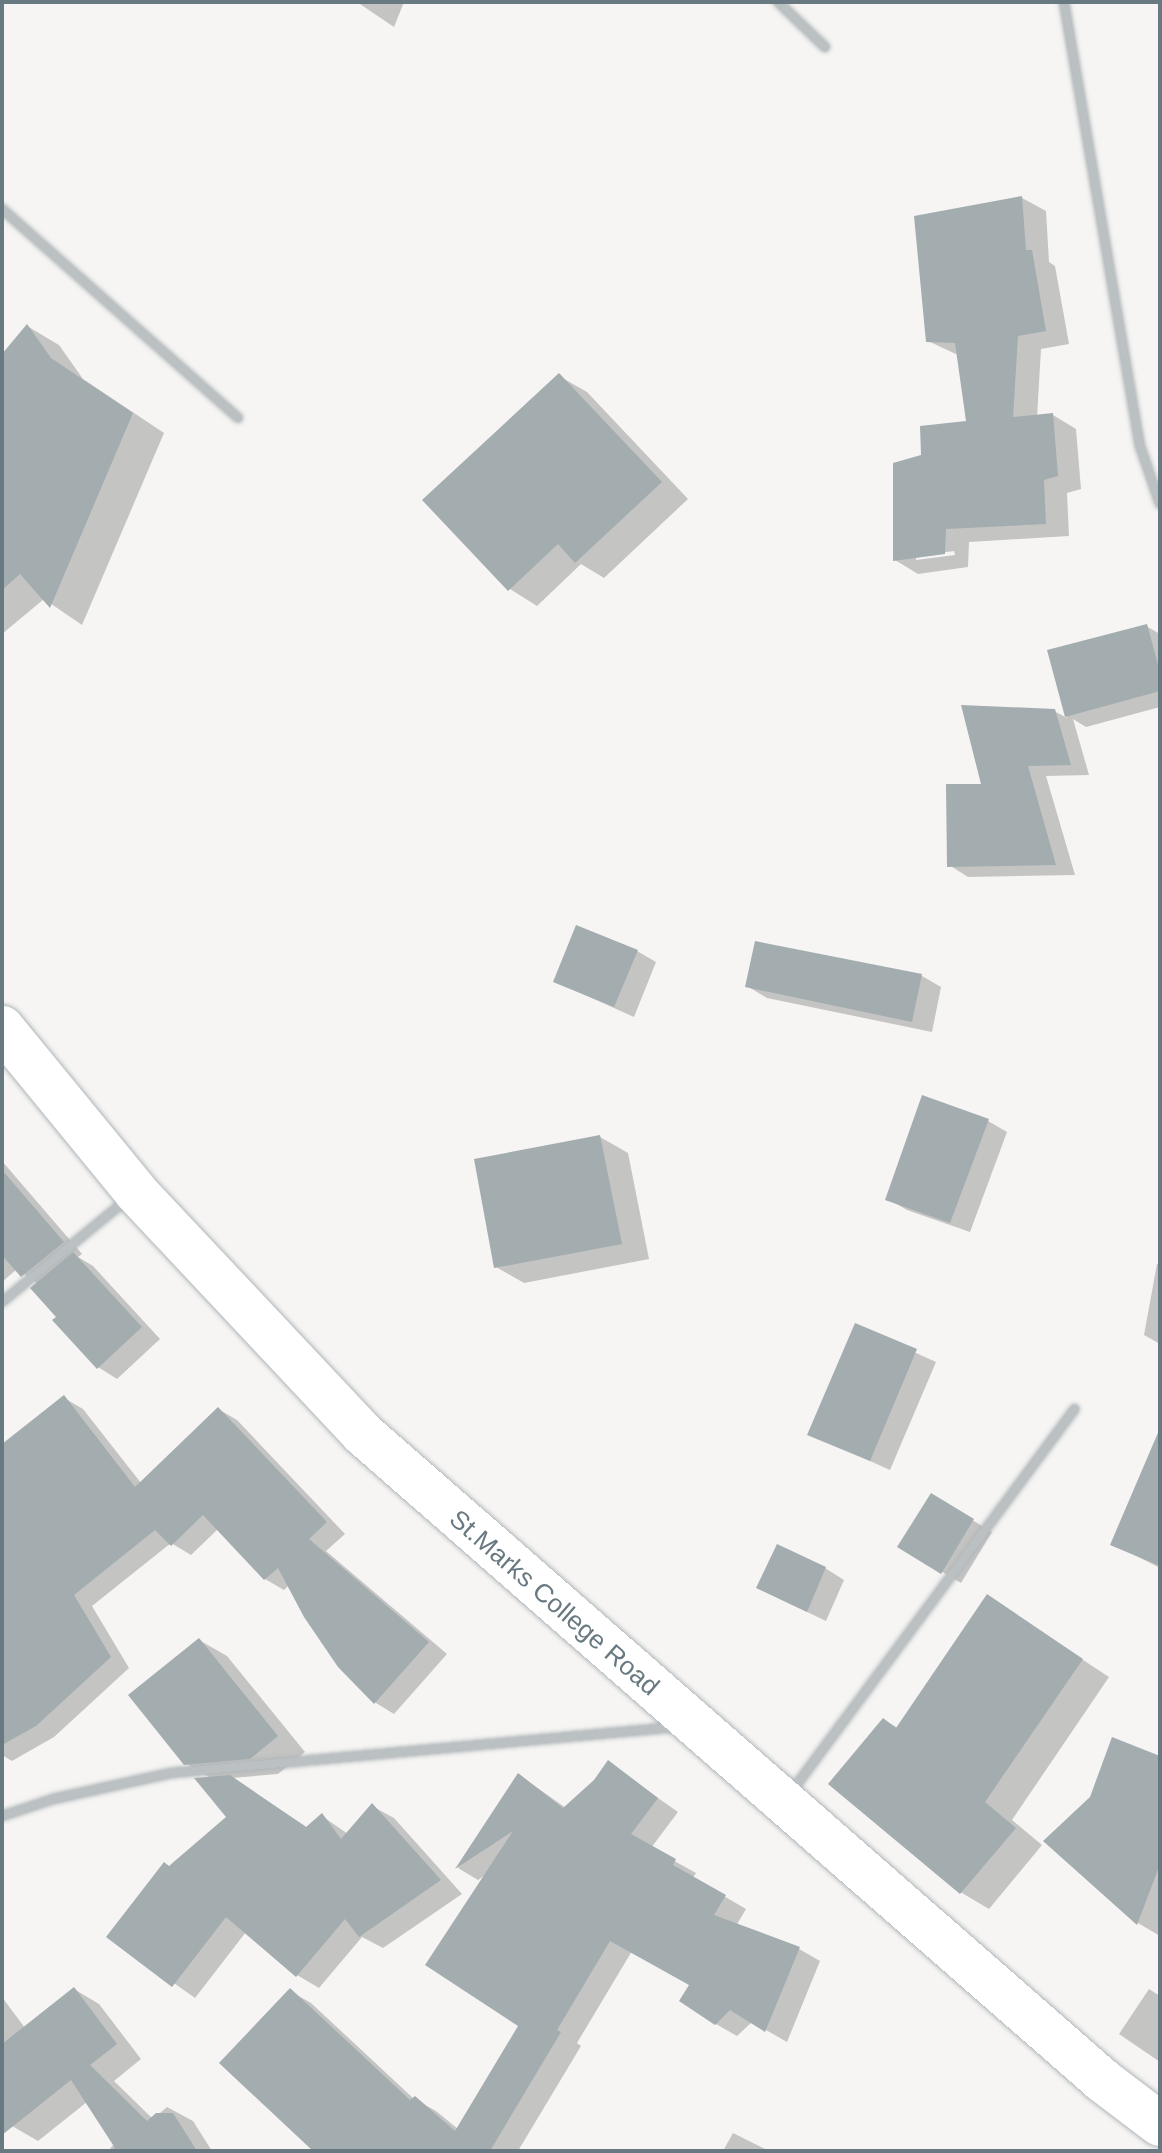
<!DOCTYPE html>
<html>
<head>
<meta charset="utf-8">
<style>
	body { margin:0 }
	#map { position:relative; width:1162px; height:2153px; overflow:hidden; background:#f6f5f3; font-family:Arial,sans-serif }
	div>[style] { position:absolute }
	[style*='--x'] { left:calc(var(--x)*1px); top:calc(var(--y)*1px); width:calc(var(--w)*1px); rotate:calc(var(--a)*1deg) }
	.shadow>* { inset:0; background:#0003 }
	.building>* { inset:0; background:#a3acaf }
	.roads { filter:drop-shadow(0 0 2px #b0b6b9) drop-shadow(0 0 2px #b0b6b9) }
	.street>* { height:8px; margin:-4px; padding:0 4px; transform-origin:4px; border-radius:4px; background:#bbc0c2 }
	.secondary>* { height:44px; margin:-22px; padding:0 22px; transform-origin:22px; border-radius:22px; background:#fff }
	span { translate:-50% -50%; white-space:nowrap; text-align:center; line-height:1.15; -webkit-text-stroke:8px #fff; paint-order:stroke }
	.street-label { font-size:26px; color:#687981 }
	.frame { position:absolute; inset:0; border:4px solid #687981; pointer-events:none }
</style>
</head>
<body>
<div id="map">
	<div class="shadow">
		<i style="clip-path:polygon(357px 2px,404px 2px,394px 27px)"></i>
		<i style="clip-path:polygon(evenodd,1022px 198px,1046px 211px,1049px 262px,1055px 266px,1069px 344px,1041px 349px,1037px 417px,1053px 415px,1076px 429px,1081px 489px,1067px 493px,1069px 536px,969px 542px,968px 567px,918px 574px,895px 560px,923px 457px,968px 423px,958px 355px,928px 341px,916px 218px,1022px 198px,954px 551px,955px 555px,916px 560px,916px 556px,954px 551px)"></i>
		<i style="clip-path:polygon(27px 326px,59px 345px,83px 379px,164px 433px,82px 625px,44px 599px,2px 634px,2px 357px)"></i>
		<i style="clip-path:polygon(559px 376px,587px 392px,688px 499px,604px 578px,581px 564px,537px 606px,510px 589px,425px 500px)"></i>
		<i style="clip-path:polygon(1146px 626px,1160px 634px,1160px 707px,1086px 727px,1073px 719px,1089px 775px,1046px 776px,1075px 875px,968px 877px,949px 865px,984px 786px,1054px 711px,1067px 718px,1050px 652px)"></i>
		<i style="clip-path:polygon(757px 943px,922px 976px,941px 987px,932px 1032px,767px 998px,747px 986px)"></i>
		<i style="clip-path:polygon(637px 951px,656px 962px,634px 1017px,556px 982px)"></i>
		<i style="clip-path:polygon(988px 1121px,1007px 1132px,970px 1232px,907px 1210px,888px 1199px)"></i>
		<i style="clip-path:polygon(600px 1137px,628px 1153px,649px 1259px,524px 1283px,496px 1267px)"></i>
		<i style="clip-path:polygon(2px 1161px,82px 1254px,78px 1257px,93px 1266px,160px 1339px,117px 1379px,98px 1367px,38px 1284px,17px 1269px,2px 1282px)"></i>
		<i style="clip-path:polygon(1157px 1264px,1160px 1264px,1160px 1344px,1144px 1335px)"></i>
		<i style="clip-path:polygon(856px 1326px,936px 1362px,890px 1470px,810px 1434px)"></i>
		<i style="clip-path:polygon(64px 1398px,83px 1409px,141px 1483px,218px 1409px,237px 1420px,345px 1534px,326px 1551px,447px 1654px,394px 1714px,376px 1703px,339px 1665px,289px 1585px,284px 1590px,265px 1579px,218px 1529px,191px 1555px,171px 1543px,92px 1606px,129px 1668px,54px 1737px,12px 1761px,2px 1755px,2px 1446px)"></i>
		<i style="clip-path:polygon(1160px 1494px,1160px 1568px,1113px 1544px)"></i>
		<i style="clip-path:polygon(951px 1507px,992px 1532px,961px 1583px,900px 1547px)"></i>
		<i style="clip-path:polygon(825px 1568px,844px 1580px,826px 1621px,778px 1598px)"></i>
		<i style="clip-path:polygon(987px 1597px,1109px 1677px,1012px 1820px,1042px 1845px,989px 1909px,962px 1893px,831px 1784px,884px 1720px,898px 1728px)"></i>
		<i style="clip-path:polygon(199px 1640px,227px 1656px,305px 1752px,278px 1774px,232px 1778px,308px 1828px,322px 1816px,348px 1834px,372px 1806px,394px 1818px,462px 1894px,383px 1948px,362px 1937px,319px 1988px,297px 1975px,246px 1932px,195px 1998px,109px 1937px,170px 1868px,229px 1817px,211px 1778px,185px 1763px)"></i>
		<i style="clip-path:polygon(1160px 1758px,1160px 1936px,1138px 1923px,1046px 1841px)"></i>
		<i style="clip-path:polygon(608px 1763px,678px 1812px,651px 1848px,696px 1873px,693px 1878px,746px 1909px,736px 1926px,799px 1949px,820px 1961px,787px 2042px,752px 2022px,737px 2036px,716px 2024px,692px 1985px,632px 1951px,577px 2043px,581px 2046px,518px 2151px,317px 2151px,290px 1991px,311px 2003px,414px 2099px,436px 2111px,458px 2129px,521px 2026px,488px 1873px,478px 1880px,458px 1868px,519px 1775px,566px 1808px,595px 1781px)"></i>
		<i style="clip-path:polygon(74px 1989px,99px 2004px,141px 2059px,114px 2081px,153px 2119px,167px 2107px,193px 2121px,212px 2151px,108px 2151px,114px 2144px,87px 2102px,38px 2141px,12px 2126px,2px 2114px,2px 1997px,25px 2028px)"></i>
		<i style="clip-path:polygon(1149px 1989px,1160px 1996px,1160px 2062px,1119px 2034px)"></i>
		<i style="clip-path:polygon(733px 2133px,767px 2150px,768px 2151px,723px 2151px)"></i>
	</div>
	<div class="building">
		<i style="clip-path:polygon(1022px 196px,1026px 250px,1032px 250px,1046px 331px,1018px 336px,1013px 417px,1053px 413px,1058px 476px,1044px 480px,1046px 524px,946px 529px,945px 554px,893px 561px,893px 463px,921px 455px,920px 426px,966px 421px,955px 343px,926px 342px,914px 216px)"></i>
		<i style="clip-path:polygon(27px 324px,51px 358px,133px 413px,50px 608px,20px 574px,2px 590px,2px 354px)"></i>
		<i style="clip-path:polygon(559px 373px,662px 482px,575px 563px,558px 544px,508px 591px,422px 500px)"></i>
		<i style="clip-path:polygon(1147px 624px,1160px 672px,1160px 691px,1065px 717px,1047px 650px)"></i>
		<i style="clip-path:polygon(961px 705px,1055px 709px,1071px 765px,1028px 766px,1056px 865px,947px 867px,946px 784px,981px 784px)"></i>
		<i style="clip-path:polygon(576px 925px,638px 950px,614px 1007px,553px 982px)"></i>
		<i style="clip-path:polygon(755px 941px,922px 974px,912px 1022px,745px 987px)"></i>
		<i style="clip-path:polygon(922px 1095px,989px 1119px,950px 1223px,885px 1200px)"></i>
		<i style="clip-path:polygon(600px 1135px,622px 1244px,494px 1268px,474px 1159px)"></i>
		<i style="clip-path:polygon(2px 1170px,64px 1242px,21px 1277px,2px 1255px)"></i>
		<i style="clip-path:polygon(73px 1252px,142px 1327px,97px 1369px,52px 1320px,56px 1317px,30px 1288px)"></i>
		<i style="clip-path:polygon(855px 1323px,917px 1349px,870px 1461px,807px 1435px)"></i>
		<i style="clip-path:polygon(64px 1395px,135px 1487px,218px 1407px,327px 1522px,309px 1539px,429px 1642px,374px 1704px,338px 1667px,304px 1617px,278px 1568px,264px 1580px,203px 1515px,171px 1546px,155px 1530px,74px 1595px,111px 1657px,36px 1726px,2px 1745px,2px 1444px)"></i>
		<i style="clip-path:polygon(1160px 1428px,1160px 1566px,1110px 1545px)"></i>
		<i style="clip-path:polygon(931px 1493px,974px 1519px,941px 1574px,897px 1547px)"></i>
		<i style="clip-path:polygon(777px 1544px,826px 1567px,807px 1612px,756px 1588px)"></i>
		<i style="clip-path:polygon(987px 1594px,1083px 1659px,985px 1802px,1016px 1828px,960px 1894px,828px 1784px,883px 1718px,896px 1728px)"></i>
		<i style="clip-path:polygon(199px 1638px,278px 1736px,250px 1759px,184px 1765px,128px 1695px)"></i>
		<i style="clip-path:polygon(1112px 1737px,1160px 1756px,1160px 1864px,1137px 1925px,1043px 1841px,1090px 1797px)"></i>
		<i style="clip-path:polygon(608px 1760px,658px 1798px,631px 1834px,676px 1859px,673px 1865px,726px 1895px,714px 1915px,800px 1947px,765px 2032px,730px 2010px,715px 2025px,679px 2001px,689px 1985px,610px 1941px,557px 2030px,561px 2032px,490px 2151px,313px 2151px,219px 2063px,290px 1988px,410px 2100px,415px 2096px,455px 2131px,518px 2026px,425px 1965px,513px 1831px,455px 1869px,518px 1773px,563px 1808px,594px 1780px)"></i>
		<i style="clip-path:polygon(230px 1775px,306px 1827px,322px 1813px,341px 1839px,372px 1803px,441px 1880px,359px 1937px,345px 1919px,296px 1977px,226px 1917px,172px 1987px,106px 1937px,164px 1862px,169px 1866px,226px 1817px,194px 1778px)"></i>
		<i style="clip-path:polygon(74px 1987px,117px 2044px,90px 2065px,147px 2121px,156px 2113px,173px 2113px,197px 2151px,111px 2151px,115px 2148px,71px 2080px,2px 2135px,2px 2044px)"></i>
	</div>
	<div class="roads">
		<div class="street">
			<i style="--x:778;--y:2;--w:65;--a:43.8"></i>
			<i style="--x:1064;--y:2;--w:450;--a:80.3"></i>
			<i style="--x:1140;--y:446;--w:61;--a:71"></i>
			<i style="--x:2;--y:209;--w:315;--a:41.5"></i>
			<i style="--x:2;--y:1302;--w:159;--a:-39.4"></i>
			<i style="--x:792;--y:1791;--w:475;--a:-53.5"></i>
			<i style="--x:2;--y:1816;--w:54;--a:-18.4"></i>
			<i style="--x:53;--y:1799;--w:121;--a:-12.4"></i>
			<i style="--x:171;--y:1773;--w:507;--a:-5.2"></i>
		</div>
		<div class="secondary">
			<i style="--x:2;--y:1028;--w:212;--a:50.7"></i>
			<i style="--x:136;--y:1192;--w:330;--a:46.8"></i>
			<i style="--x:362;--y:1433;--w:983;--a:41.16"></i>
			<i style="--x:1102;--y:2080;--w:73;--a:37.2"></i>
		</div>
	</div>
	<div class="street-label">
		<span style="left:554px;top:1603px;rotate:41deg">St.Marks College Road</span>
	</div>
	<div class="frame"></div>
</div>
</body>
</html>
